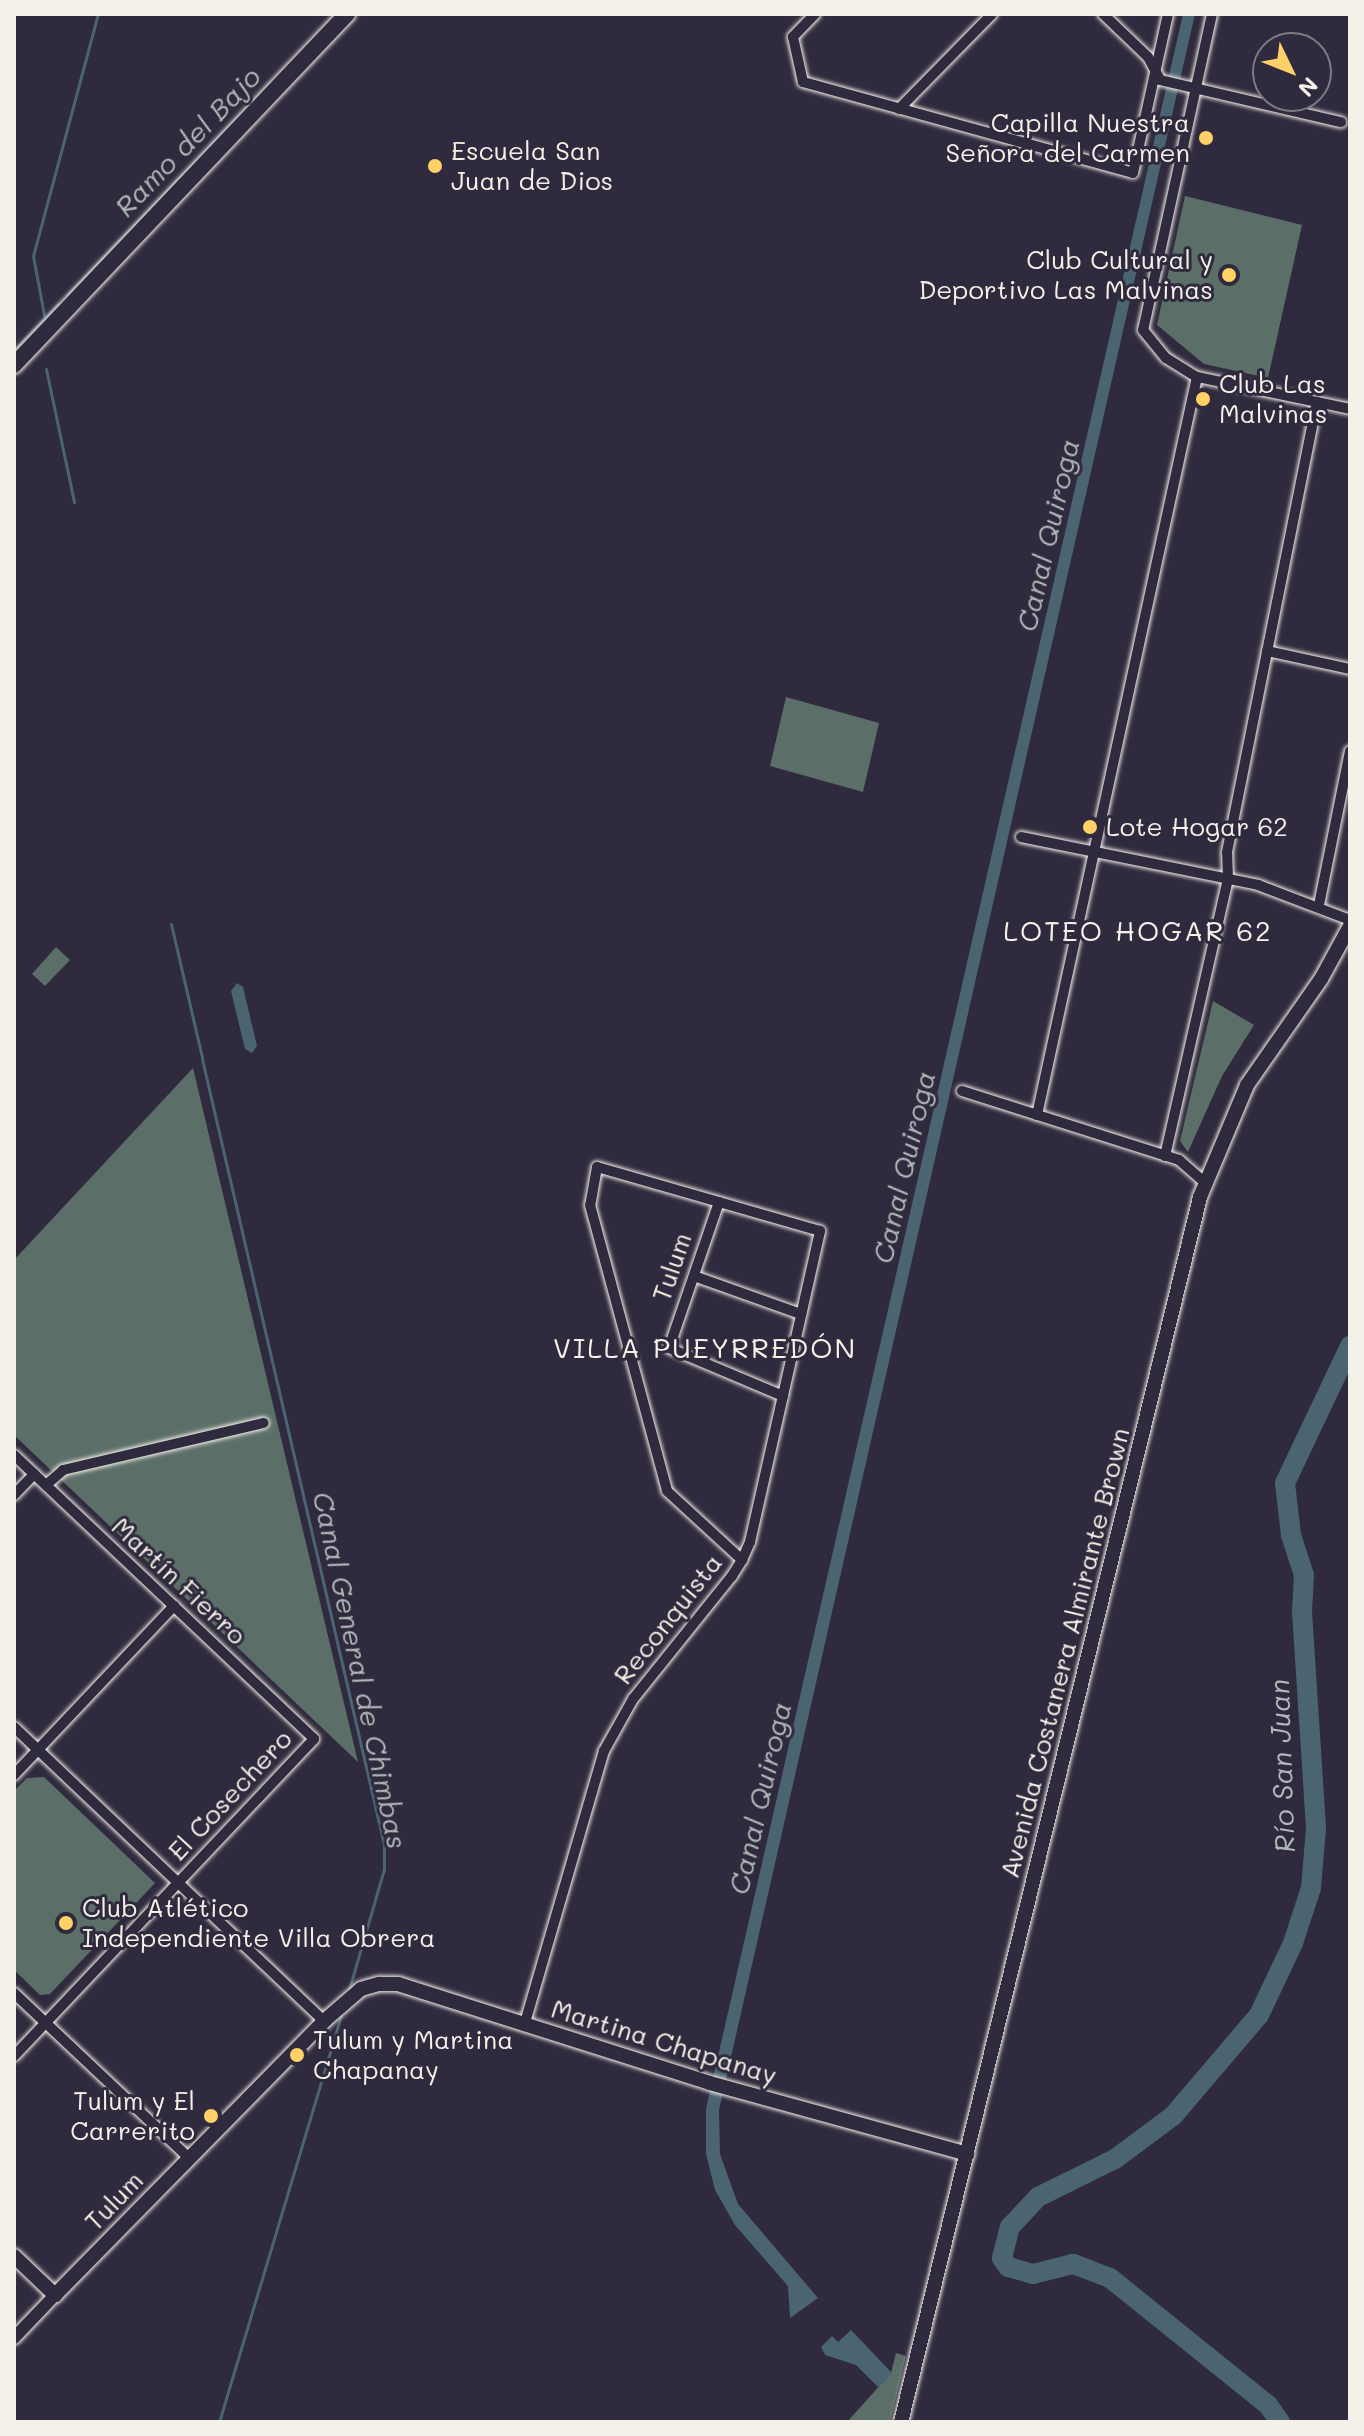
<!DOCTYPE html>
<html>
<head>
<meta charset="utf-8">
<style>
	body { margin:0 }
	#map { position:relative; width:1364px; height:2436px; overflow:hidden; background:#2f2a3d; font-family:Mali,sans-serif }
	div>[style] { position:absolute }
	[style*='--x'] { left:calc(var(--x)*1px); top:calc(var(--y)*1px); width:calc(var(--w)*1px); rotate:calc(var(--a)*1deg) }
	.green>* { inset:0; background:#5b6f68 }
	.water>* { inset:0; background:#4a6472 }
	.stream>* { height:3px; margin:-1.5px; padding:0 1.5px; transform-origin:1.5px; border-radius:1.5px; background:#4a6472 }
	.river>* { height:20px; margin:-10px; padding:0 10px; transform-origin:10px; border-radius:10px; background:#4a6472 }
	.roads { filter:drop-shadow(0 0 2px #f4f1e8) drop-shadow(0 0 2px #f4f1e8) }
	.minor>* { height:10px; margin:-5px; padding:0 5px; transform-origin:5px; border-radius:5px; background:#2f2a3d }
	.tertiary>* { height:12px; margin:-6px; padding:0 6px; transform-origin:6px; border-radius:6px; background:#2f2a3d }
	.secondary>* { height:14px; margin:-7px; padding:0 7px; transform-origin:7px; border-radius:7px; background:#2f2a3d }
	.primary>* { height:16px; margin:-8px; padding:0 8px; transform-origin:8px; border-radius:8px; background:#2f2a3d }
	.dots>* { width:22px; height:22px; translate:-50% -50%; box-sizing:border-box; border:4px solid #2f2a3d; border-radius:50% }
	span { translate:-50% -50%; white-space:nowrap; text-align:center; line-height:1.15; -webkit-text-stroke:6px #2f2a3d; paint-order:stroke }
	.poi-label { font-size:26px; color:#f4f1e8 }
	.right { translate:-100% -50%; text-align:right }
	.left { translate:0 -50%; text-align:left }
	.street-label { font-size:26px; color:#f4f1e8 }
	.water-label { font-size:28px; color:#b0b9b9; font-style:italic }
	.neighbourhood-label { font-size:28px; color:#f4f1e8; letter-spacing:2px }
	.frame { position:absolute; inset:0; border:16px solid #f4f1e8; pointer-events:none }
	.north { position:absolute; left:1252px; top:32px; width:80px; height:80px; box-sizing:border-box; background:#2f2a3d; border:2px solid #7e7a81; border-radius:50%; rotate:133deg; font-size:22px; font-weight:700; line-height:32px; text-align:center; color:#f4f1e8 }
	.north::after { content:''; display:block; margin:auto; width:28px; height:36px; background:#ffd166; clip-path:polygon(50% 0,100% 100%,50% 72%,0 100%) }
</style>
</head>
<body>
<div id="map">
	<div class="green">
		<i style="clip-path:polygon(1185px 196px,1302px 225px,1268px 378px,1204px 364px,1157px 325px)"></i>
		<i style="clip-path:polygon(786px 697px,879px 723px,863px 792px,770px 766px)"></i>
		<i style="clip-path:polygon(56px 947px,70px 960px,45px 986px,32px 974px)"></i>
		<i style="clip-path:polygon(1213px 1001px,1254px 1025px,1222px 1076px,1188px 1152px,1180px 1141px)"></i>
		<i style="clip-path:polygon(193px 1068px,358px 1762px,14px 1435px,14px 1260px)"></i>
		<i style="clip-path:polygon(44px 1777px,155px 1883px,50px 1994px,40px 1995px,14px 1970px,14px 1791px,27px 1778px)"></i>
		<i style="clip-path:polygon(896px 2353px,906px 2356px,890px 2422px,847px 2422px,891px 2373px)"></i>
	</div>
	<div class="water">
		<i style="clip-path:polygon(1183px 14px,1195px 14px,719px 2110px,720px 2154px,738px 2204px,818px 2298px,790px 2318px,788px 2286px,735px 2225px,715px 2190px,706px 2154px,706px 2109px)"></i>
		<i style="clip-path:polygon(237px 983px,243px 987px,257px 1046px,252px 1053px,245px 1049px,231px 991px)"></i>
		<i style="clip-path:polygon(851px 2330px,892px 2373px,878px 2387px,856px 2365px,825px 2355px,821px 2347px,832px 2336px,838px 2342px)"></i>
	</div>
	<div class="stream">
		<i style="--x:67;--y:295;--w:294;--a:-46.2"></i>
		<i style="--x:45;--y:320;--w:65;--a:-100.6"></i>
		<i style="--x:33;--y:256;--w:251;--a:-75"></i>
		<i style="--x:14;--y:350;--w:64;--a:-46.3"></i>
		<i style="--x:46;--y:369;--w:136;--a:78.1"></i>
		<i style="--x:171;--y:924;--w:137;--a:76.9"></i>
		<i style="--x:202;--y:1059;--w:807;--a:76.96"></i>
		<i style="--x:384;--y:1845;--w:24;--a:90"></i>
		<i style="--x:384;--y:1869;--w:129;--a:106.2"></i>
		<i style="--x:219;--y:2422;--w:425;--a:-73.3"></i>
	</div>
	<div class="river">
		<i style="--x:1280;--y:2422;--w:21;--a:-125"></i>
		<i style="--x:1268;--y:2405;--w:203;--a:-141.2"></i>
		<i style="--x:1110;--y:2278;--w:40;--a:-159"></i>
		<i style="--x:1073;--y:2264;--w:41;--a:166"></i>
		<i style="--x:1033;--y:2274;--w:26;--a:-164"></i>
		<i style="--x:1008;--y:2267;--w:11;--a:-124"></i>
		<i style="--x:1002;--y:2258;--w:32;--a:-76"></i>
		<i style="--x:1010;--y:2227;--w:41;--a:-47"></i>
		<i style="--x:1038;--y:2197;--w:86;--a:-26.3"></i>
		<i style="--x:1115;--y:2159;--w:72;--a:-36.6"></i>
		<i style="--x:1173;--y:2116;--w:133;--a:-49.6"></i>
		<i style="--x:1259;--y:2015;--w:80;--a:-64.7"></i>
		<i style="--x:1293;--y:1943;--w:58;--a:-71.9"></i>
		<i style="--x:1311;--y:1888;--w:60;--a:-85.2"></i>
		<i style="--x:1316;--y:1828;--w:216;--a:-93.7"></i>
		<i style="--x:1302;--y:1612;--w:37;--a:-87"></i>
		<i style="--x:1304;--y:1575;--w:42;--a:-108"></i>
		<i style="--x:1291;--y:1535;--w:52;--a:-96.6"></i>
		<i style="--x:1285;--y:1483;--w:152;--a:-64.6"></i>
	</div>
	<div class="roads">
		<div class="minor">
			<i style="--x:815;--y:14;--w:32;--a:134"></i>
			<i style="--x:793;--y:37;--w:46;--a:77.5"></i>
			<i style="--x:803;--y:82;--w:342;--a:15.4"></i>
			<i style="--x:1133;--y:173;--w:163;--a:-77.6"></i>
			<i style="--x:1103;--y:14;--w:62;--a:43.7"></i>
			<i style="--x:1148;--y:57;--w:26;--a:62"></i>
			<i style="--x:1160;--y:80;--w:186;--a:13.1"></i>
			<i style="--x:1212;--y:14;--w:323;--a:102.3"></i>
			<i style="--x:1143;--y:330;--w:36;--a:51"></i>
			<i style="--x:1166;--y:358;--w:36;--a:32"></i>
			<i style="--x:1197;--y:377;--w:156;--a:11.8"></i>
			<i style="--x:899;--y:109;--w:133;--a:-45.6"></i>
			<i style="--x:1267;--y:651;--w:85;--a:12.2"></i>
			<i style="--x:1021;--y:837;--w:242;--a:11.4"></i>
			<i style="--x:1258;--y:885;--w:98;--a:20.8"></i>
			<i style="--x:1319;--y:905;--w:157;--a:-78.6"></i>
			<i style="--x:962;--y:1091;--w:228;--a:17.6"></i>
			<i style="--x:1179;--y:1160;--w:35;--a:41"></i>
			<i style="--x:1037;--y:1115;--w:755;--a:-77.77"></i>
			<i style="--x:1165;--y:1156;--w:284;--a:-77.2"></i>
			<i style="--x:1228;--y:879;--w:27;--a:-92"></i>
			<i style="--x:1227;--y:852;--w:459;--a:-78.7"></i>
			<i style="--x:719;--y:1202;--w:154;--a:108.9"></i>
			<i style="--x:669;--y:1348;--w:124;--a:22.8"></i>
			<i style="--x:694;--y:1276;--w:114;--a:19.6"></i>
			<i style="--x:14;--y:1455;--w:413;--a:43.4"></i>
			<i style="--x:314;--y:1739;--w:436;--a:133.4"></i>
			<i style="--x:46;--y:1485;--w:23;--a:-41"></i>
			<i style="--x:63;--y:1470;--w:206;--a:-13.2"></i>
			<i style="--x:14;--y:1495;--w:29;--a:-46"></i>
			<i style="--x:14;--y:1727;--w:427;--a:43.5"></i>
			<i style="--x:14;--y:1775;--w:233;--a:-46.6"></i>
			<i style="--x:14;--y:1993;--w:241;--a:43.3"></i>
			<i style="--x:524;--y:2026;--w:286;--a:-73.8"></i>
			<i style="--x:604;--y:1751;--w:60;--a:-60.9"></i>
			<i style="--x:633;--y:1699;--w:158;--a:-51.2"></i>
			<i style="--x:732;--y:1576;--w:19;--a:-58"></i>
			<i style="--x:742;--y:1560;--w:20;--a:-66"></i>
			<i style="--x:750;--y:1542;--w:319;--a:-77.3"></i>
			<i style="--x:820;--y:1231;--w:232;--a:-164"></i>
			<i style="--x:597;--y:1167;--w:39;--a:100"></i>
			<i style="--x:590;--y:1205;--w:296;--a:74.9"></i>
			<i style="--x:667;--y:1491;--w:102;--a:42.6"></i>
		</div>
		<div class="tertiary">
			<i style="--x:14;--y:2338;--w:59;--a:-46.4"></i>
		</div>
		<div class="secondary">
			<i style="--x:14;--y:2256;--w:57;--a:43.6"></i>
			<i style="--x:55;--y:2295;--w:384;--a:-45.5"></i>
			<i style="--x:324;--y:2021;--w:49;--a:-40.9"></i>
			<i style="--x:361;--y:1989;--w:19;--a:-16"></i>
			<i style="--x:379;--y:1984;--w:19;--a:0"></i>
			<i style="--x:398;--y:1984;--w:327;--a:17.6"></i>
			<i style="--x:710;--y:2083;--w:267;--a:15.4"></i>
			<i style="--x:901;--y:2422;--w:1261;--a:-76.28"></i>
			<i style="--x:1200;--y:1197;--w:121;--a:-67.2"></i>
			<i style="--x:1247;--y:1085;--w:129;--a:-55.1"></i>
			<i style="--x:1321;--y:979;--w:60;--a:-61.3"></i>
		</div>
		<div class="primary">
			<i style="--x:14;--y:365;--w:484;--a:-46.5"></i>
		</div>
	</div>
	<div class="dots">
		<i style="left:1206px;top:138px;background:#ffd166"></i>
		<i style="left:435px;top:166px;background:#ffd166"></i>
		<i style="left:1229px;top:275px;background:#ffd166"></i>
		<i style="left:1203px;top:399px;background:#ffd166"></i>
		<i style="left:1090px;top:827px;background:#ffd166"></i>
		<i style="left:66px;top:1923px;background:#ffd166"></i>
		<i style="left:297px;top:2055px;background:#ffd166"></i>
		<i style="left:211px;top:2116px;background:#ffd166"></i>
	</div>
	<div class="poi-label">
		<span class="right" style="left:1190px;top:138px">Capilla Nuestra<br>Señora del Carmen</span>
		<span class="left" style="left:451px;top:166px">Escuela San<br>Juan de Dios</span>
		<span class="right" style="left:1213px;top:275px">Club Cultural y<br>Deportivo Las Malvinas</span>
		<span class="left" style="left:1219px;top:399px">Club Las<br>Malvinas</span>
		<span class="left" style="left:1106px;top:827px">Lote Hogar 62</span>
		<span class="left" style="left:82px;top:1923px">Club Atlético<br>Independiente Villa Obrera</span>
		<span class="left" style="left:313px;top:2055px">Tulum y Martina<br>Chapanay</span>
		<span class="right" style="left:195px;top:2116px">Tulum y El<br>Carrerito</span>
	</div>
	<div class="street-label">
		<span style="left:672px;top:1267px;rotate:-71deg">Tulum</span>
		<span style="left:179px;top:1581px;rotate:43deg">Martín Fierro</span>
		<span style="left:668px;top:1619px;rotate:-52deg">Reconquista</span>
		<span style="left:1065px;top:1653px;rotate:-76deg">Avenida Costanera Almirante Brown</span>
		<span style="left:230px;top:1795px;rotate:-47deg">El Cosechero</span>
		<span style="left:664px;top:2042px;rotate:17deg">Martina Chapanay</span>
		<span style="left:114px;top:2201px;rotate:-46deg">Tulum</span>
	</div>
	<div class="water-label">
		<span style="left:187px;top:141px;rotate:-46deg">Ramo del Bajo</span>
		<span style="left:1047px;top:535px;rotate:-77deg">Canal Quiroga</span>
		<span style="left:903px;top:1167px;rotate:-77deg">Canal Quiroga</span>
		<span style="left:361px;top:1670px;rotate:78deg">Canal General de Chimbas</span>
		<span style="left:1281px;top:1766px;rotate:-92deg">Río San Juan</span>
		<span style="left:759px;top:1798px;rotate:-77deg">Canal Quiroga</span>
	</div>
	<div class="neighbourhood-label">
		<span style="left:1138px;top:930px">LOTEO HOGAR 62</span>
		<span style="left:705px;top:1347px">VILLA PUEYRREDÓN</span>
	</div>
	<div class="frame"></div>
	<div class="north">N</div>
</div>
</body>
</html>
